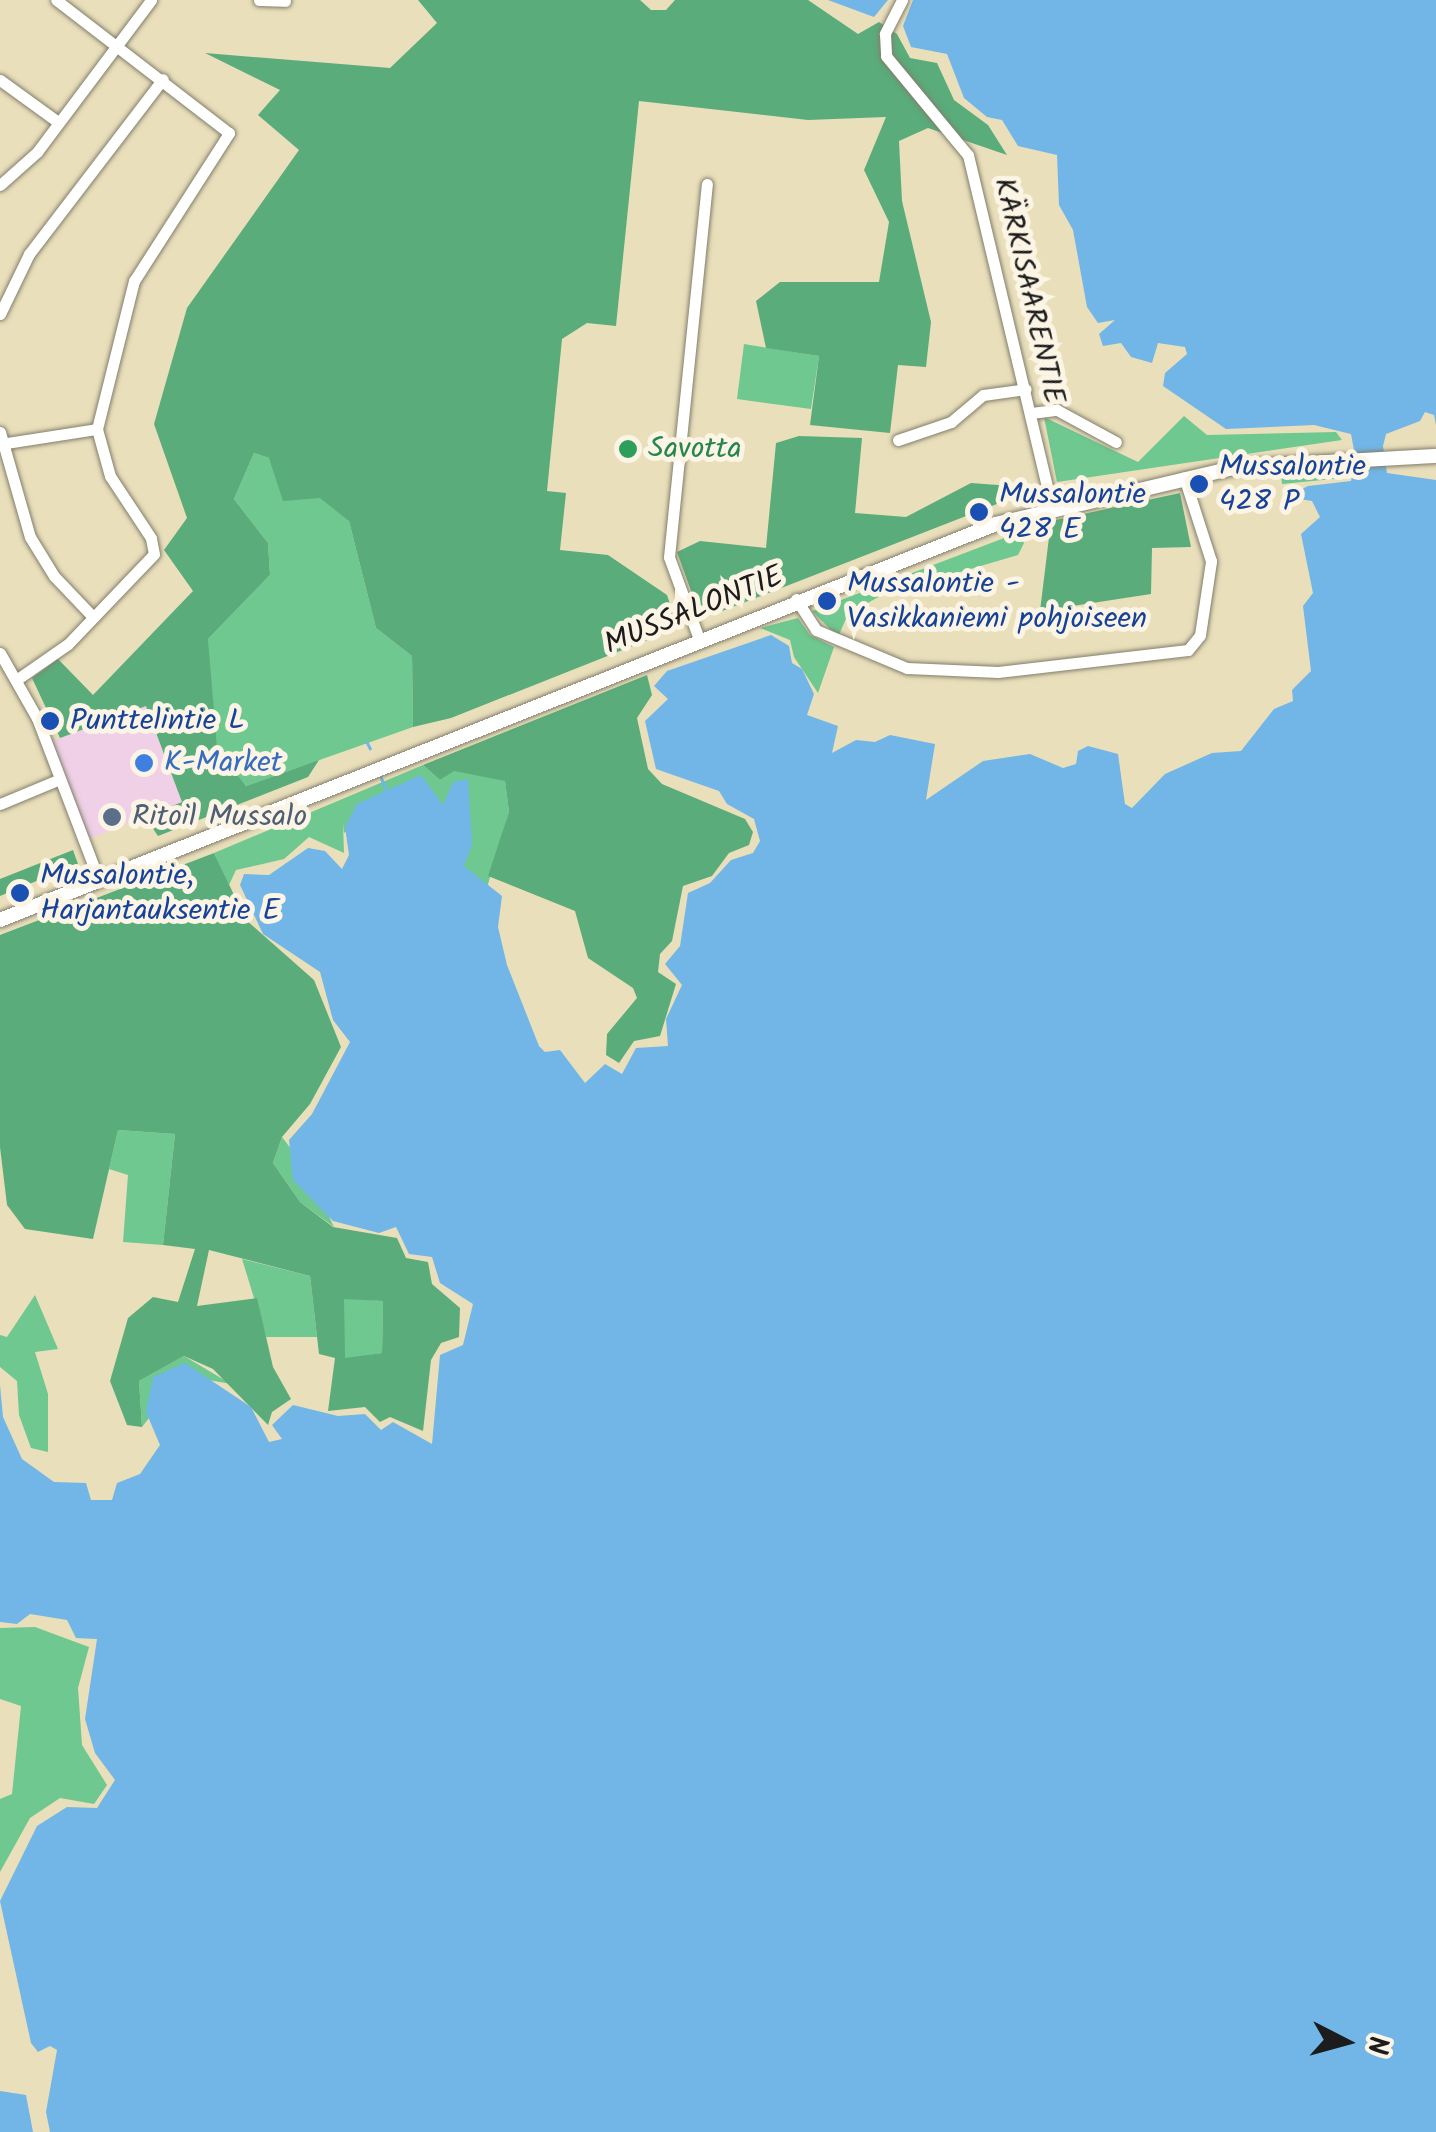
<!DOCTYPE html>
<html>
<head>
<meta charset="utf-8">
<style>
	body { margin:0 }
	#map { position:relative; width:1436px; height:2132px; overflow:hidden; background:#e9dfbb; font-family:Kalam,sans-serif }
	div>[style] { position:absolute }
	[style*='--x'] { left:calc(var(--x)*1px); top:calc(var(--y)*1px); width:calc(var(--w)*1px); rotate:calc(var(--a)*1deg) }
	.built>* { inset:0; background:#efd0e6 }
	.green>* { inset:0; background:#6ec890 }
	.forest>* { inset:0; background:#5aac7a }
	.water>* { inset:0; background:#71b6e7 }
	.stream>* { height:2.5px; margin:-1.25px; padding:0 1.25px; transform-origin:1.25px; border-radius:1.25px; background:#71b6e7 }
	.roads { filter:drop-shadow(0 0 2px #827e6c) drop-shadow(0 0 2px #827e6c) }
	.minor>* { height:11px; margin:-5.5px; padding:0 5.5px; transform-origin:5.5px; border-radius:5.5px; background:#fff }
	.major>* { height:14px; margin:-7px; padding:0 7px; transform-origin:7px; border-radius:7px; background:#fff }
	.dots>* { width:28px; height:28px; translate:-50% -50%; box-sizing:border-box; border:5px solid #fcf5e5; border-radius:50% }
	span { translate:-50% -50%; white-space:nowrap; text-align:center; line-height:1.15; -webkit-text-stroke:10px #fcf5e5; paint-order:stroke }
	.street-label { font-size:30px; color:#1c1c1c }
	.leisure-label { font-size:30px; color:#27864d }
	.left { translate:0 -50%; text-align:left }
	.transit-label { font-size:30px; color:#164399 }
	.shop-label { font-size:30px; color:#366cbe }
	.service-label { font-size:30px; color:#4e5e75 }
	.north { position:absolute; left:1296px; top:1992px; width:100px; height:100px; -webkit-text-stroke:8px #fcf5e5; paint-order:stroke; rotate:96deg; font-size:28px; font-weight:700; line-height:40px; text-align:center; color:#1c1c1c }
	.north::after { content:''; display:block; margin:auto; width:35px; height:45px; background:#1c1c1c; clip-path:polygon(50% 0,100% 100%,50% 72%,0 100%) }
</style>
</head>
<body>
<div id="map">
	<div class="built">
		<i style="clip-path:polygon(146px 706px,182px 802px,89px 839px,52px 741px)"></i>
	</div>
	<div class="green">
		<i style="clip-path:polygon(744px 344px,819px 356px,811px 409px,737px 399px)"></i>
		<i style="clip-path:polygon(1184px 416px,1207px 435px,1336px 432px,1342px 440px,1057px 482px,1044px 417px,1138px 462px)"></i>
		<i style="clip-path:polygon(317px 450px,349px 521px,376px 628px,412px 656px,413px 727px,246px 786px,217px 749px,209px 694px,208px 639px,270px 575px,268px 543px,234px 499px,254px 453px,269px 458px)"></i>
		<i style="clip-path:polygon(1343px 470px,1343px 478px,1282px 484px,1281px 473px)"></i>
		<i style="clip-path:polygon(1020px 532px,1024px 543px,1018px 555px,882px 595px,848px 614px,838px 637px,812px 611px)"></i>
		<i style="clip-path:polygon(798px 618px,810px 635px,834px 647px,818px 693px,794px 657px,790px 640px,760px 628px)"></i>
		<i style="clip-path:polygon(423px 765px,440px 780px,454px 770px,505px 780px,509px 812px,486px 891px,395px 798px,344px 833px,343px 823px,344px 853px,309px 837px,284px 859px,236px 870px,229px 885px,214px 853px)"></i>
		<i style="clip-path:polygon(118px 1130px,175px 1134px,163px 1245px,123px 1242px,128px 1175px,109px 1169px)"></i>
		<i style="clip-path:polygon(282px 1137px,307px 1170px,334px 1227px,300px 1202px,273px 1163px)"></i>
		<i style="clip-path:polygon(242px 1259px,310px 1276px,317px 1337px,266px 1337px)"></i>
		<i style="clip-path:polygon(35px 1295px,58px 1349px,35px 1352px,48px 1394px,48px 1452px,31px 1448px,19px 1415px,17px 1381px,0 1367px,0 1335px,7px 1337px)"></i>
		<i style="clip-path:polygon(343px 1298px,383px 1301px,382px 1353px,344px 1359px)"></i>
		<i style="clip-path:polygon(184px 1356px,231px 1384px,203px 1379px,156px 1409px,142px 1427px,139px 1381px)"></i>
		<i style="clip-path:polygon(35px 1627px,89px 1647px,78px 1688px,82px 1745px,107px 1785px,94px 1804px,60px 1798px,30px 1818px,0 1872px,0 1799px,12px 1794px,21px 1706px,0 1699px,0 1628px)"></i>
	</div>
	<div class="forest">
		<i style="clip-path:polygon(418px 0,640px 0,651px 10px,666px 10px,675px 0,808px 0,858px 34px,879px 22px,897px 34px,910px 58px,937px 63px,954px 100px,988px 125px,1007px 155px,928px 128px,899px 141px,902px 201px,931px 322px,926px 367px,898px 365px,890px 433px,810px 425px,819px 356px,766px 348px,756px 301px,780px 282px,879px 282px,889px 222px,864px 170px,886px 117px,808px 120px,639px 101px,616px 326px,587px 323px,562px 339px,547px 491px,566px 493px,560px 550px,608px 555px,667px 595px,678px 628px,451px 718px,413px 727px,412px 656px,376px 628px,349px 521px,320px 498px,283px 501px,269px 458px,254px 453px,234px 499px,268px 543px,270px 575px,208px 639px,217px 748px,246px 786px,319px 760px,308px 777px,158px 836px,145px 817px,182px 802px,146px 706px,60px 738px,32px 678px,58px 659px,93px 695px,193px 591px,164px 550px,187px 518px,154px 424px,187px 308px,299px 150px,258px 115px,280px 90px,205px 53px,390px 68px,437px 23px)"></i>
		<i style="clip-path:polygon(799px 436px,862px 438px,855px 513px,906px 517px,971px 483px,1038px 488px,717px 613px,695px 602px,677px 552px,700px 541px,766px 548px,776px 443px)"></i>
		<i style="clip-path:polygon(1180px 493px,1191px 547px,1152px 548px,1151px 594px,1040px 611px,1051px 521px)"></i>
		<i style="clip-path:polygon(647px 675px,652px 695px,637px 718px,648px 769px,662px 784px,745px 819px,753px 832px,749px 845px,729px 853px,712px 876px,683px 886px,672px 941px,660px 954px,658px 972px,676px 984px,660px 1036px,634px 1041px,619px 1063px,606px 1055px,607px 1034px,637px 998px,633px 988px,588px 958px,575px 911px,488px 876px,509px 812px,505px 781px,454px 771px,440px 780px,423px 765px)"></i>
		<i style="clip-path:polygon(73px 850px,78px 864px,0 896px,0 879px)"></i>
		<i style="clip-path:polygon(evenodd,214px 853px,246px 920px,314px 980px,341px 1047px,310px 1104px,282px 1137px,273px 1163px,300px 1202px,333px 1227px,397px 1238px,406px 1258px,428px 1262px,432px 1284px,460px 1308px,459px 1337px,441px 1343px,431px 1360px,423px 1431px,390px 1417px,380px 1422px,365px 1407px,328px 1411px,335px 1358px,319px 1354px,310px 1276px,209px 1250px,197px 1306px,257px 1298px,273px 1367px,291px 1399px,272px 1412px,268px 1425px,213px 1369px,184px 1356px,139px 1381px,142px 1427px,127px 1425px,110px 1381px,128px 1318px,153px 1297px,178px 1302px,195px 1249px,163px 1245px,175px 1134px,118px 1130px,93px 1239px,25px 1229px,7px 1205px,0 1147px,0 935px,214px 853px,344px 1299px,383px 1301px,382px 1353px,345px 1358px,344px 1299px)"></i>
	</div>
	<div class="water">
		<i style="clip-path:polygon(828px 0,888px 0,874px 17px)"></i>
		<i style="clip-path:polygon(913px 0,1436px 0,1436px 425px,1434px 415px,1425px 412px,1420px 421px,1386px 434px,1383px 446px,1387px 473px,1436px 480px,1436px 2132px,50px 2132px,46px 2112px,57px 2050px,50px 2046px,38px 2052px,31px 2043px,0 1901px,37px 1826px,67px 1807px,97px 1808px,115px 1780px,95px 1753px,85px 1719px,97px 1639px,76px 1638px,67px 1620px,30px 1614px,17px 1624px,0 1622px,0 1385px,3px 1417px,22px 1459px,54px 1482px,86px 1483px,91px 1500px,112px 1500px,117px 1483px,140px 1474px,160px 1445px,146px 1412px,153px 1377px,185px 1363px,251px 1407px,269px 1442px,282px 1439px,272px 1425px,293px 1405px,338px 1416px,365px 1414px,381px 1430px,393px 1422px,432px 1444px,440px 1355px,463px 1345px,473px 1304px,440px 1283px,432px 1257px,409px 1254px,396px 1227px,379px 1233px,333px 1221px,293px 1180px,289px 1140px,312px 1114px,350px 1042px,333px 1020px,320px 972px,263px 934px,240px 885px,244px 874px,269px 875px,308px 848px,325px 851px,342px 869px,349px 855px,345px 827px,357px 804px,421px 775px,443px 805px,453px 782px,468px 779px,472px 845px,464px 866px,502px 896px,498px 927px,507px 965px,539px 1046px,545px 1052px,560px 1050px,585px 1083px,605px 1064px,622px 1074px,636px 1048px,668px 1046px,666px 1019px,682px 985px,665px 964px,680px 946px,688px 893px,710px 883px,731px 860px,753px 853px,760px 841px,754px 819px,727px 804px,719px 791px,656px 769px,645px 721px,668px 699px,654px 686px,667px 671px,771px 635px,789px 646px,792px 663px,802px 669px,814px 694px,807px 715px,838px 726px,832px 753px,856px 740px,875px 742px,890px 735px,935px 744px,926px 800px,983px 761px,1030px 754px,1063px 768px,1076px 764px,1078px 751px,1088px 746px,1118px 754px,1125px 804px,1132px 808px,1165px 774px,1212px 753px,1241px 751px,1274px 709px,1293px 701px,1292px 690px,1311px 671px,1303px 606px,1313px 593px,1301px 534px,1320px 517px,1312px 501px,1286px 497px,1308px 486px,1351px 481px,1356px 461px,1351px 434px,1314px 425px,1226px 429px,1163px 386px,1165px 373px,1187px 354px,1185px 347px,1158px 343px,1152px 363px,1131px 357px,1121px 343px,1103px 346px,1099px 334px,1115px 320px,1098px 323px,1087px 307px,1073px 230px,1059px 205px,1057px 155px,1018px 146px,1002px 120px,987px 117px,964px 98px,947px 54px,911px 47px,903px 26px)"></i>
		<i style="clip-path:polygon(0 2091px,26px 2095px,33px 2132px,0 2132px)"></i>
	</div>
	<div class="stream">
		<i style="--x:367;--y:742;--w:7;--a:63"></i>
		<i style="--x:381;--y:777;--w:15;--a:67"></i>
	</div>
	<div class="roads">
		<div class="minor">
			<i style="--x:259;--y:0;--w:26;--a:2"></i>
			<i style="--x:902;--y:0;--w:38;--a:117"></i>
			<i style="--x:885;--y:34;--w:22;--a:87"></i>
			<i style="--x:886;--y:56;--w:129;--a:50.4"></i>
			<i style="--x:968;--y:155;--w:362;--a:76.6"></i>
			<i style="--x:0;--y:80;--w:72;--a:35.9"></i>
			<i style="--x:0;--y:185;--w:50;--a:-41.7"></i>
			<i style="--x:37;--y:152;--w:190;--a:-53.1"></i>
			<i style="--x:0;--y:314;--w:67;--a:-64.2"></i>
			<i style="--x:29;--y:254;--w:220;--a:-52.6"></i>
			<i style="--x:1031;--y:413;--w:26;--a:-7"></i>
			<i style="--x:1057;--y:410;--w:67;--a:28.5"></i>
			<i style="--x:0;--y:432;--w:109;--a:74.1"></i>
			<i style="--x:30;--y:537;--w:46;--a:58.4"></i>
			<i style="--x:54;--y:576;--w:57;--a:46.4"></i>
			<i style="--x:898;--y:440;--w:56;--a:-18.8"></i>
			<i style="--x:951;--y:422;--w:42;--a:-40.2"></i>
			<i style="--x:983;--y:395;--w:43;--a:-7.9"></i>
			<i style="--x:0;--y:444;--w:98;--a:-8.8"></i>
			<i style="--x:796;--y:599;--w:37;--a:57"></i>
			<i style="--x:816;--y:630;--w:99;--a:22.7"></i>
			<i style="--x:907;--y:668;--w:91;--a:2.5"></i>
			<i style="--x:998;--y:672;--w:191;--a:-6.6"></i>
			<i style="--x:1188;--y:650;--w:19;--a:-51"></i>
			<i style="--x:1200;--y:635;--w:75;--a:-81.5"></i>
			<i style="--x:1211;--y:561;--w:88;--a:-107.8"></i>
			<i style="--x:699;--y:639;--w:87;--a:-110.1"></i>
			<i style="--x:669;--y:557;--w:375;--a:-84.2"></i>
			<i style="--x:0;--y:653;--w:75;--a:60.4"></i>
			<i style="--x:37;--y:718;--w:173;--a:69.1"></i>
			<i style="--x:16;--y:680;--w:63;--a:-34.7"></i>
			<i style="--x:68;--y:644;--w:124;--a:-46.3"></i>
			<i style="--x:154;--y:554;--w:16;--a:-101"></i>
			<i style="--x:151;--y:538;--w:74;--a:-123.5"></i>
			<i style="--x:110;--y:476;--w:49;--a:-105.5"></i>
			<i style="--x:97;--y:429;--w:153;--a:-76"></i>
			<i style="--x:134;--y:281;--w:176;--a:-57.3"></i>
			<i style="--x:229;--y:133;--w:218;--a:-142.4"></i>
			<i style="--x:0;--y:804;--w:65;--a:-22.6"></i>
		</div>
		<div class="major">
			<i style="--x:0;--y:920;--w:1072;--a:-21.68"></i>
			<i style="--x:996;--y:524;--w:248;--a:-13.3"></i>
			<i style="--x:1237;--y:467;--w:199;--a:-3.2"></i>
		</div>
	</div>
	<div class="dots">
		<i style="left:628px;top:449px;background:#2e9e5b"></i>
		<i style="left:1199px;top:484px;background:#1a4fb4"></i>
		<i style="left:979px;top:512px;background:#1a4fb4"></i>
		<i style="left:827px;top:601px;background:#1a4fb4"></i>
		<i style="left:50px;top:721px;background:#1a4fb4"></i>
		<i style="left:144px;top:763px;background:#3f7fe0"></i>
		<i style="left:112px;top:817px;background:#5c6f8a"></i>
		<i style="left:20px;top:893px;background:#1a4fb4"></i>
	</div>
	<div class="street-label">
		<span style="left:1028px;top:291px;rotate:77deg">KÄRKISAARENTIE</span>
		<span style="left:694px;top:611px;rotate:-22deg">MUSSALONTIE</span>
	</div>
	<div class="leisure-label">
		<span class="left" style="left:648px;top:449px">Savotta</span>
	</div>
	<div class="transit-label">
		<span class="left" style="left:1219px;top:484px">Mussalontie<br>428 P</span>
		<span class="left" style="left:999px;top:512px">Mussalontie<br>428 E</span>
		<span class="left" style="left:847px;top:601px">Mussalontie -<br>Vasikkaniemi pohjoiseen</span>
		<span class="left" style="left:70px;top:721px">Punttelintie L</span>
		<span class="left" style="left:40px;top:893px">Mussalontie,<br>Harjantauksentie E</span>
	</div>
	<div class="shop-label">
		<span class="left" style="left:164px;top:763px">K-Market</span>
	</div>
	<div class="service-label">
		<span class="left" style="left:132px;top:817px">Ritoil Mussalo</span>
	</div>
	<div class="north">N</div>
</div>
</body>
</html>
